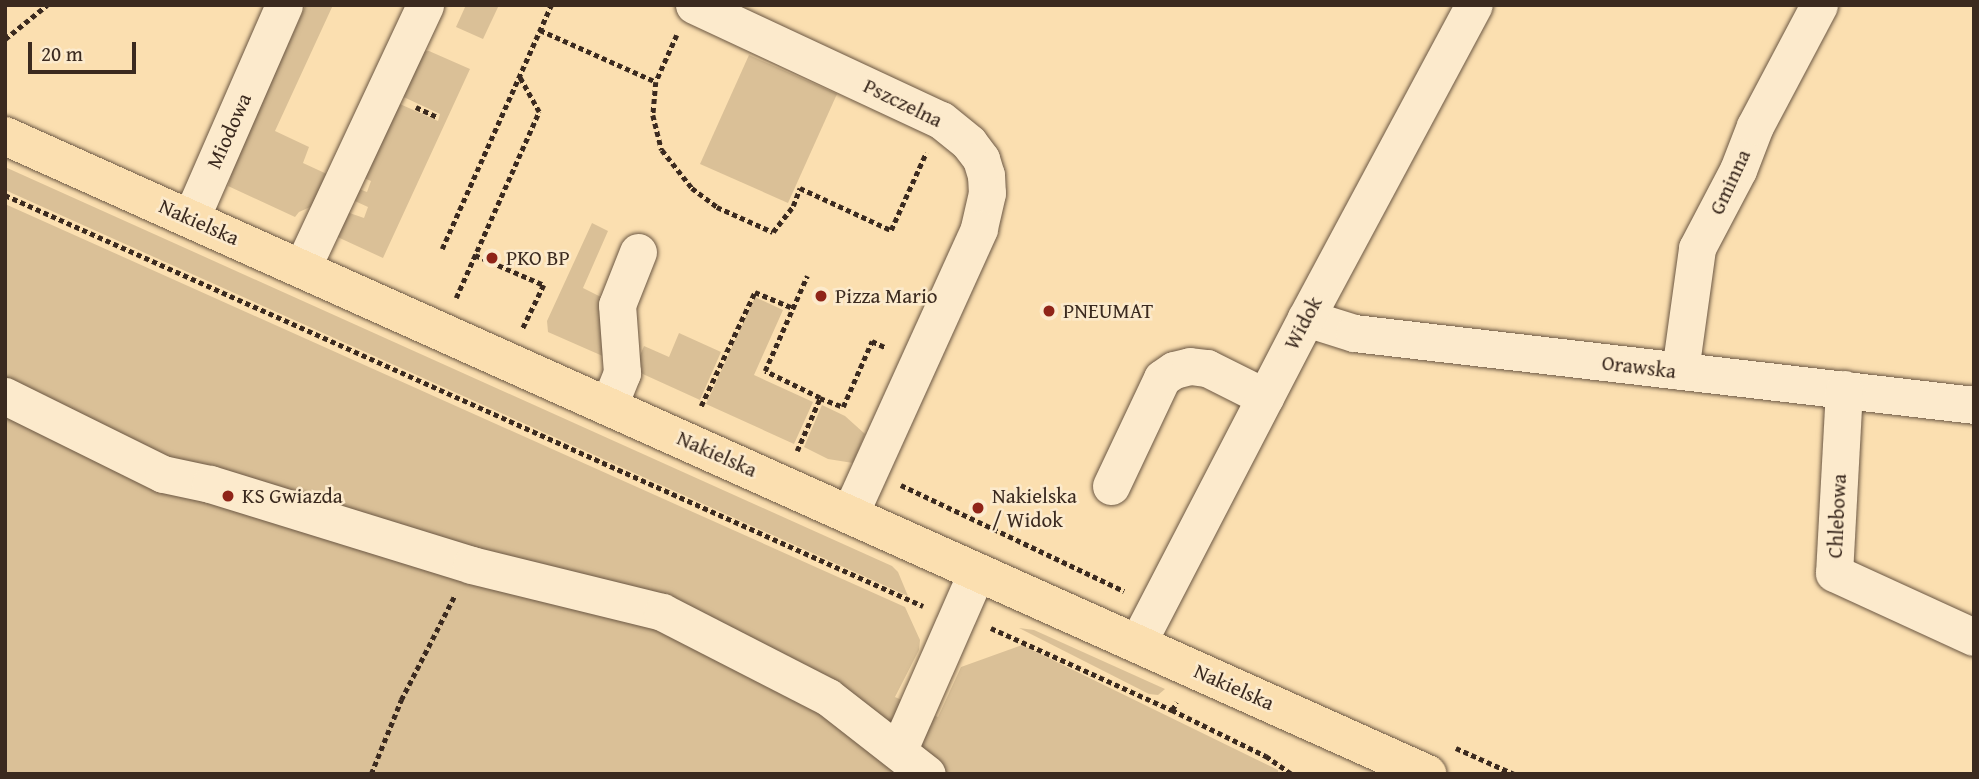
<!DOCTYPE html>
<html>
<head>
<meta charset="utf-8">
<style>
	body { margin:0 }
	#map { position:relative; width:1979px; height:779px; overflow:hidden; background:#fbdfb0; font-family:"Gentium Book Plus",serif }
	div>[style] { position:absolute }
	[style*='--x'] { left:calc(var(--x)*1px); top:calc(var(--y)*1px); width:calc(var(--w)*1px); rotate:calc(var(--a)*1deg) }
	.green>* { inset:0; background:#dac097 }
	.path>* { height:4.5px; margin-top:-2.25px; transform-origin:0; background:repeating-linear-gradient(90deg,#3b2a1f 0 5px,transparent 0 8.5px) }
	.roads { filter:drop-shadow(0 0 2px #6b5743) drop-shadow(0 0 2px #6b5743) }
	.minor>* { height:37px; margin:-18.5px; padding:0 18.5px; transform-origin:18.5px; border-radius:18.5px; background:#fceacc }
	.major>* { height:38px; margin:-19px; padding:0 19px; transform-origin:19px; border-radius:19px; background:#fbdfb0 }
	.dots>* { width:19px; height:19px; translate:-50% -50%; box-sizing:border-box; border:4px solid #fceacc; border-radius:50% }
	span { translate:-50% -50%; white-space:nowrap; text-align:center; line-height:1.15; -webkit-text-stroke:5px #fceacc; paint-order:stroke }
	.street-label { font-size:21px; color:#3b2a1f }
	.poi-label { font-size:21px; color:#3b2a1f }
	.left { translate:0 -50%; text-align:left }
	.frame { position:absolute; inset:0; border:7px solid #3b2a1f; pointer-events:none }
	.scale { position:absolute; left:28px; top:42px; width:108px; height:32px; box-sizing:border-box; border:4px solid #3b2a1f; border-top:0; padding-left:9px; font-size:21px; line-height:24px; white-space:nowrap; color:#3b2a1f; -webkit-text-stroke:5px #fceacc; paint-order:stroke }
</style>
</head>
<body>
<div id="map">
	<div class="green">
		<i style="clip-path:polygon(306px 5px,333px 5px,275px 131px,309px 147px,303px 163px,329px 175px,317px 204px,299px 212px,295px 217px,228px 186px,234px 164px)"></i>
		<i style="clip-path:polygon(466px 5px,499px 5px,483px 39px,456px 27px)"></i>
		<i style="clip-path:polygon(429px 51px,470px 69px,383px 258px,331px 234px,341px 210px,364px 218px,368px 207px,346px 197px,351px 186px,367px 192px,371px 181px,357px 175px,391px 100px,438px 121px,440px 114px,395px 93px,414px 52px)"></i>
		<i style="clip-path:polygon(749px 55px,837px 94px,788px 203px,700px 164px)"></i>
		<i style="clip-path:polygon(5px 167px,892px 566px,898px 572px,908px 596px,5px 190px)"></i>
		<i style="clip-path:polygon(5px 204px,905px 607px,920px 640px,919px 650px,895px 697px,938px 717px,961px 667px,1022px 645px,1278px 770px,1278px 774px,5px 774px)"></i>
		<i style="clip-path:polygon(592px 223px,608px 231px,583px 288px,605px 299px,614px 361px,548px 332px,547px 321px)"></i>
		<i style="clip-path:polygon(755px 297px,783px 310px,754px 375px,813px 402px,794px 444px,706px 404px)"></i>
		<i style="clip-path:polygon(679px 333px,721px 352px,700px 400px,634px 370px,644px 346px,669px 357px)"></i>
		<i style="clip-path:polygon(822px 405px,845px 416px,865px 434px,853px 463px,828px 459px,804px 447px)"></i>
		<i style="clip-path:polygon(1019px 628px,1034px 630px,1165px 689px,1158px 695px,1149px 694px)"></i>
	</div>
	<div class="path">
		<i style="--x:540;--y:30;--w:127;--a:24.1"></i>
		<i style="--x:677;--y:35;--w:51;--a:114.1"></i>
		<i style="--x:656;--y:82;--w:33;--a:95"></i>
		<i style="--x:653;--y:115;--w:36;--a:76"></i>
		<i style="--x:662;--y:150;--w:48;--a:51.7"></i>
		<i style="--x:692;--y:188;--w:31;--a:37"></i>
		<i style="--x:717;--y:207;--w:61;--a:24.1"></i>
		<i style="--x:773;--y:232;--w:33;--a:-52"></i>
		<i style="--x:793;--y:206;--w:19;--a:-69"></i>
		<i style="--x:800;--y:188;--w:100;--a:24.8"></i>
		<i style="--x:891;--y:230;--w:85;--a:-65.6"></i>
		<i style="--x:5;--y:39;--w:54;--a:-39"></i>
		<i style="--x:416;--y:107;--w:23;--a:25"></i>
		<i style="--x:5;--y:195;--w:1006;--a:24.12"></i>
		<i style="--x:442;--y:249;--w:267;--a:-65.9"></i>
		<i style="--x:475;--y:255;--w:75;--a:23.5"></i>
		<i style="--x:544;--y:285;--w:48;--a:116"></i>
		<i style="--x:456;--y:298;--w:204;--a:-66"></i>
		<i style="--x:539;--y:112;--w:41;--a:-119.1"></i>
		<i style="--x:820;--y:398;--w:25;--a:21"></i>
		<i style="--x:843;--y:407;--w:72;--a:-66.3"></i>
		<i style="--x:872;--y:341;--w:14;--a:25"></i>
		<i style="--x:701;--y:406;--w:126;--a:-64.7"></i>
		<i style="--x:755;--y:292;--w:41;--a:22.8"></i>
		<i style="--x:797;--y:451;--w:58;--a:-66.5"></i>
		<i style="--x:820;--y:398;--w:61;--a:-153.9"></i>
		<i style="--x:765;--y:371;--w:104;--a:-66.1"></i>
		<i style="--x:901;--y:485;--w:247;--a:25.4"></i>
		<i style="--x:991;--y:628;--w:199;--a:24.4"></i>
		<i style="--x:1172;--y:710;--w:9;--a:-58"></i>
		<i style="--x:1172;--y:710;--w:105;--a:26.1"></i>
		<i style="--x:1266;--y:756;--w:32;--a:35"></i>
		<i style="--x:1456;--y:748;--w:64;--a:24.1"></i>
		<i style="--x:371;--y:774;--w:80;--a:-67.9"></i>
		<i style="--x:401;--y:700;--w:116;--a:-62.8"></i>
	</div>
	<div class="roads">
		<div class="minor">
			<i style="--x:694;--y:5;--w:272;--a:25"></i>
			<i style="--x:941;--y:120;--w:36;--a:39"></i>
			<i style="--x:969;--y:143;--w:20;--a:53"></i>
			<i style="--x:981;--y:159;--w:17;--a:73"></i>
			<i style="--x:986;--y:175;--w:18;--a:87"></i>
			<i style="--x:987;--y:193;--w:37;--a:103"></i>
			<i style="--x:979;--y:229;--w:313;--a:114.4"></i>
			<i style="--x:191;--y:218;--w:232;--a:-66.4"></i>
			<i style="--x:302;--y:268;--w:290;--a:-64.9"></i>
			<i style="--x:1306;--y:318;--w:50;--a:17.4"></i>
			<i style="--x:1354;--y:333;--w:624;--a:6.62"></i>
			<i style="--x:1680;--y:371;--w:124;--a:-82.1"></i>
			<i style="--x:1697;--y:248;--w:88;--a:-62.3"></i>
			<i style="--x:1738;--y:170;--w:47;--a:-68.9"></i>
			<i style="--x:1755;--y:126;--w:137;--a:-62.1"></i>
			<i style="--x:1844;--y:389;--w:184;--a:93.1"></i>
			<i style="--x:1834;--y:573;--w:154;--a:24.6"></i>
			<i style="--x:5;--y:396;--w:176;--a:26.3"></i>
			<i style="--x:163;--y:474;--w:48;--a:12"></i>
			<i style="--x:210;--y:484;--w:273;--a:17.2"></i>
			<i style="--x:471;--y:565;--w:197;--a:13.8"></i>
			<i style="--x:662;--y:612;--w:186;--a:27.1"></i>
			<i style="--x:828;--y:697;--w:125;--a:37.9"></i>
			<i style="--x:609;--y:405;--w:35;--a:-68"></i>
			<i style="--x:622;--y:373;--w:68;--a:-94.2"></i>
			<i style="--x:617;--y:305;--w:57;--a:-68.4"></i>
			<i style="--x:1111;--y:486;--w:119;--a:-64.7"></i>
			<i style="--x:1162;--y:378;--w:14;--a:-34"></i>
			<i style="--x:1174;--y:370;--w:16;--a:-14"></i>
			<i style="--x:1190;--y:366;--w:17;--a:7"></i>
			<i style="--x:1207;--y:368;--w:65;--a:26.6"></i>
			<i style="--x:1137;--y:644;--w:367;--a:-62.6"></i>
			<i style="--x:1306;--y:318;--w:355;--a:-61.8"></i>
			<i style="--x:899;--y:749;--w:194;--a:-66.3"></i>
		</div>
		<div class="major">
			<i style="--x:5;--y:136;--w:1559;--a:24.16"></i>
		</div>
	</div>
	<div class="dots">
		<i style="left:492px;top:258px;background:#8f2418"></i>
		<i style="left:821px;top:296px;background:#8f2418"></i>
		<i style="left:1049px;top:311px;background:#8f2418"></i>
		<i style="left:228px;top:496px;background:#8f2418"></i>
		<i style="left:978px;top:508px;background:#8f2418"></i>
	</div>
	<div class="street-label">
		<span style="left:903px;top:103px;rotate:26deg">Pszczelna</span>
		<span style="left:229px;top:131px;rotate:-66deg">Miodowa</span>
		<span style="left:1730px;top:182px;rotate:-65deg">Gminna</span>
		<span style="left:199px;top:222px;rotate:24deg">Nakielska</span>
		<span style="left:1303px;top:323px;rotate:-62deg">Widok</span>
		<span style="left:1639px;top:367px;rotate:7deg">Orawska</span>
		<span style="left:717px;top:454px;rotate:24deg">Nakielska</span>
		<span style="left:1837px;top:516px;rotate:-87deg">Chlebowa</span>
		<span style="left:1234px;top:687px;rotate:24deg">Nakielska</span>
	</div>
	<div class="poi-label">
		<span class="left" style="left:506px;top:258px">PKO BP</span>
		<span class="left" style="left:835px;top:296px">Pizza Mario</span>
		<span class="left" style="left:1063px;top:311px">PNEUMAT</span>
		<span class="left" style="left:242px;top:496px">KS Gwiazda</span>
		<span class="left" style="left:992px;top:508px">Nakielska<br>/ Widok</span>
	</div>
	<div class="frame"></div>
	<div class="scale">20 m</div>
</div>
</body>
</html>
